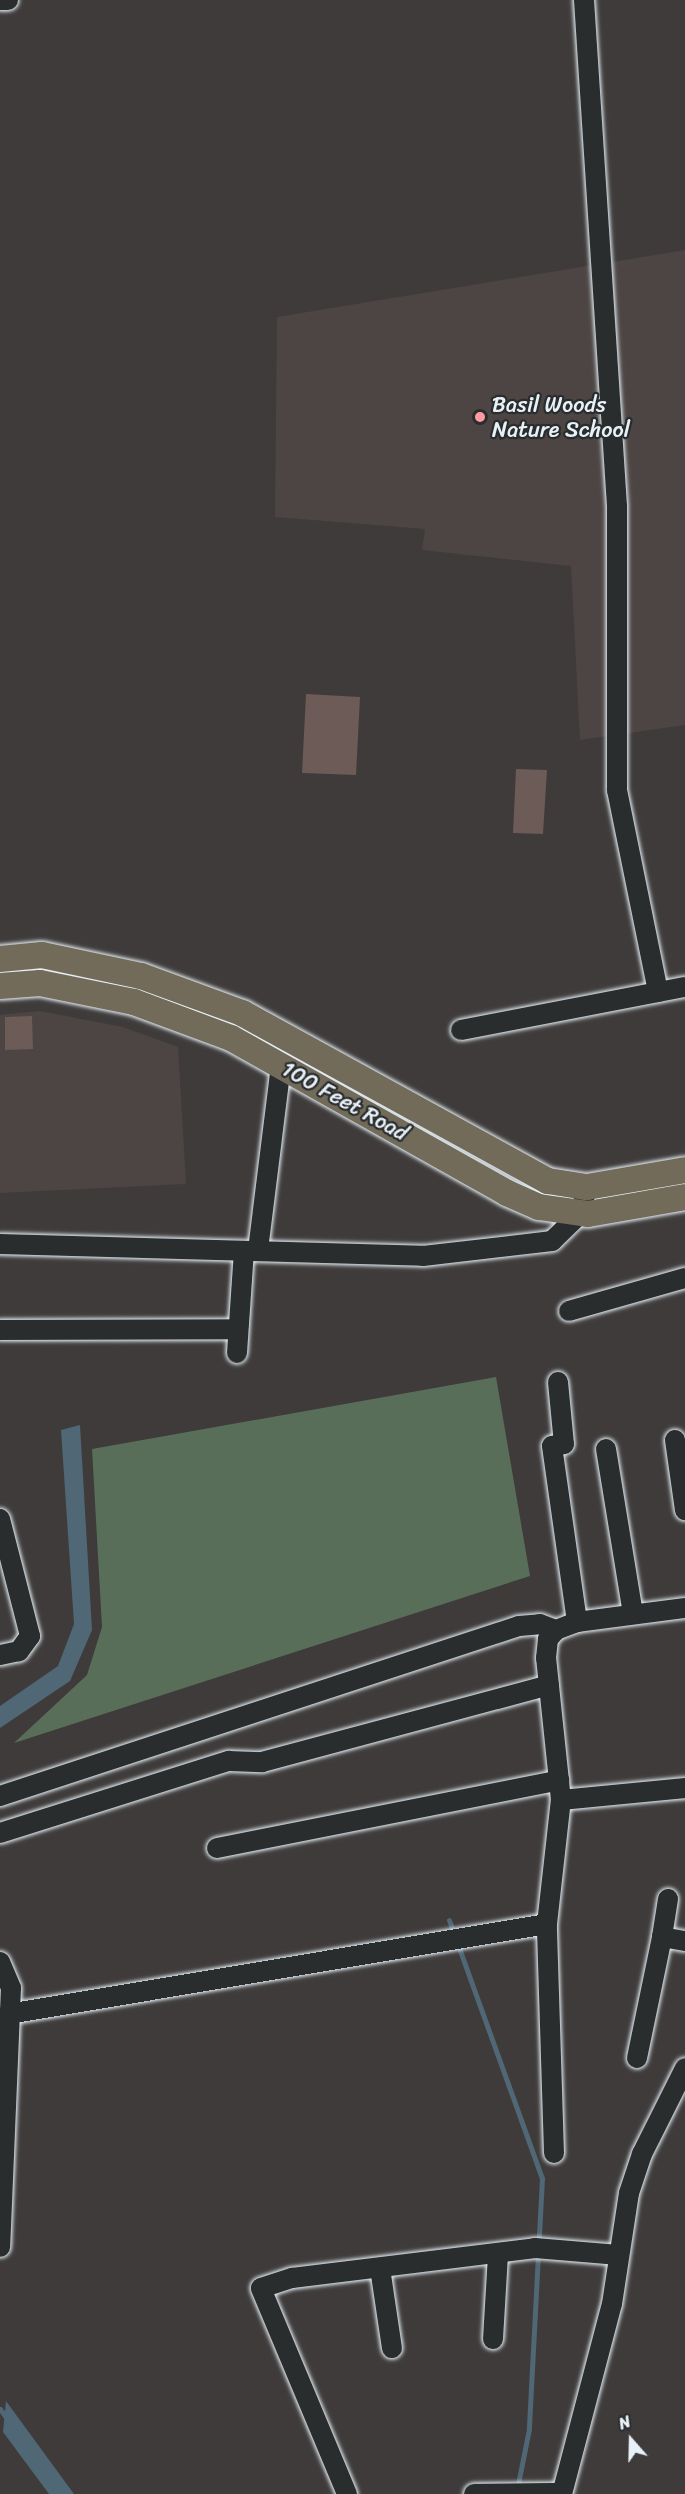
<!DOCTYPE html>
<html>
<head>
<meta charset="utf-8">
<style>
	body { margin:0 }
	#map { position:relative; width:685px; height:2494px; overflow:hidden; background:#3e3b3a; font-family:Sriracha,sans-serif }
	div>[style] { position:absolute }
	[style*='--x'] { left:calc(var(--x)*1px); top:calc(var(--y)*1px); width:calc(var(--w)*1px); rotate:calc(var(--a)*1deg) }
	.built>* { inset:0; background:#4c4543 }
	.green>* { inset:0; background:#596e59 }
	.water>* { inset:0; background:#506775 }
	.stream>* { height:5px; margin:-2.5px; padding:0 2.5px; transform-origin:2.5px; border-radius:2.5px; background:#506775 }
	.building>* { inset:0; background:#6d5b57 }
	.roads { filter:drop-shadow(0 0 2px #e8f1f8) drop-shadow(0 0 2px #e8f1f8) }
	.minor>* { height:20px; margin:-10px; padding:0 10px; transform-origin:10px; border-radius:10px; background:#2a2d2e }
	.major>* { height:26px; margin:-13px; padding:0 13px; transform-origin:13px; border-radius:13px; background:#726b5a }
	.dots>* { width:16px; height:16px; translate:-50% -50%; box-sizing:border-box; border:3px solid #2a2d2e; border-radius:50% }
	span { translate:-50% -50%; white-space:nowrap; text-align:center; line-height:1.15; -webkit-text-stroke:4.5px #2a2d2e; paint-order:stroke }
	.poi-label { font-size:22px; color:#e8f1f8 }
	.left { translate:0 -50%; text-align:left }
	.street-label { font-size:22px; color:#e8f1f8 }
	.north { position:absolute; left:601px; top:2410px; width:60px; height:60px; -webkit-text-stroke:4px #2a2d2e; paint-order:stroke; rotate:340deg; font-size:16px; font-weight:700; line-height:24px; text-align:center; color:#e8f1f8 }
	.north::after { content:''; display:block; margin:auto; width:21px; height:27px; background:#e8f1f8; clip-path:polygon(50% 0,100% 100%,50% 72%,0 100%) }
</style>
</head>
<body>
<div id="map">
	<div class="built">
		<i style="clip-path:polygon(685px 250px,685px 725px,580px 740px,571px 566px,422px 550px,425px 529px,275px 517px,277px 317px)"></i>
		<i style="clip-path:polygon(40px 1011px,123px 1027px,178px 1047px,186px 1184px,0 1193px,0 1015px)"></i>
	</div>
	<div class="green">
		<i style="clip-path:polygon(496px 1377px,530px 1576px,14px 1743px,87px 1675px,102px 1627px,92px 1449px)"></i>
	</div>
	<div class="water">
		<i style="clip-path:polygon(80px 1425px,92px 1630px,70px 1681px,0 1728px,0 1706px,58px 1666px,74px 1624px,61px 1430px)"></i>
		<i style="clip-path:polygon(6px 2401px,74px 2494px,49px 2494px,3px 2432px)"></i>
	</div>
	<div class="stream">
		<i style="--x:449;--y:1920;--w:274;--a:70.2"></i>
		<i style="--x:542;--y:2178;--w:251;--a:93"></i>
		<i style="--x:529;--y:2429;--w:61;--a:101.3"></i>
		<i style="--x:0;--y:2409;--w:14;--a:54"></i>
	</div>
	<div class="building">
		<i style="clip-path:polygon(306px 694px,360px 697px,356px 775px,302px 773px)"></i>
		<i style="clip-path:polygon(516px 769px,547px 770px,543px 834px,513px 833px)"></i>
		<i style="clip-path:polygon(32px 1016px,33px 1049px,5px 1050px,5px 1017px)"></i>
	</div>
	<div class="roads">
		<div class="minor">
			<i style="--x:0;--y:0;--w:8;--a:0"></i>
			<i style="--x:584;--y:0;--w:507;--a:86.27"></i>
			<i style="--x:617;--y:506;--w:284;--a:90"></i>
			<i style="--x:617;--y:790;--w:206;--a:78.5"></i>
			<i style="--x:461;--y:1030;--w:228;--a:-10.9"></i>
			<i style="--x:0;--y:1244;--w:423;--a:1.6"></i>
			<i style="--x:423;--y:1256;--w:130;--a:-6.6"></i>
			<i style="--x:552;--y:1241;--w:39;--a:-44"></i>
			<i style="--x:580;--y:1214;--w:28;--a:-75"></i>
			<i style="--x:258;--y:1250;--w:186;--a:-82.9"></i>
			<i style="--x:569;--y:1311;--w:121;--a:-15.9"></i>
			<i style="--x:0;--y:1330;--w:238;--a:-0.2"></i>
			<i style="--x:237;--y:1353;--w:102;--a:-86.1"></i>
			<i style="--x:558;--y:1382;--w:62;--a:84.5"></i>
			<i style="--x:564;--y:1444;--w:12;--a:171"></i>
			<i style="--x:552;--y:1446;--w:178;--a:81.9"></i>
			<i style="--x:577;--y:1622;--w:109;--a:-7.4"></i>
			<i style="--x:675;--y:1440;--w:71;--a:81.9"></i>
			<i style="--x:606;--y:1449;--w:167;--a:80.7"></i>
			<i style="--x:0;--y:1519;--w:121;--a:75.6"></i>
			<i style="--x:30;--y:1636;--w:19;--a:126"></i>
			<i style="--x:19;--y:1651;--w:19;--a:168"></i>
			<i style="--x:0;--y:1796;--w:546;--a:-18.14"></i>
			<i style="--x:519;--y:1626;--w:21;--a:-5"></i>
			<i style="--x:540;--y:1624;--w:17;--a:21"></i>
			<i style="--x:561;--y:1800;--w:125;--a:-5.5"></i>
			<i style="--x:0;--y:1833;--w:240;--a:-17.5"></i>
			<i style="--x:229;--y:1761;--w:33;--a:2"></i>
			<i style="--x:262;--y:1762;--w:297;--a:-15"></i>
			<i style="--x:217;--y:1848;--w:349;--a:-11.2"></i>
			<i style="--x:668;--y:1899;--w:38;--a:99"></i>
			<i style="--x:662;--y:1937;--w:23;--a:10"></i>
			<i style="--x:0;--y:1962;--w:28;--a:67"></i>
			<i style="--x:11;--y:1988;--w:259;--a:92.4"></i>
			<i style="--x:8;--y:2014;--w:546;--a:-9.48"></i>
			<i style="--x:637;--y:2058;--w:124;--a:-78.3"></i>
			<i style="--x:554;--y:2153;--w:229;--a:-91.8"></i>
			<i style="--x:547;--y:1924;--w:125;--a:-83.6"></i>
			<i style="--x:561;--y:1800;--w:143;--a:-96"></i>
			<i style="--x:546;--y:1658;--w:19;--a:-84"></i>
			<i style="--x:548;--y:1639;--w:12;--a:-48"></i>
			<i style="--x:556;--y:1630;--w:22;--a:-21"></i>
			<i style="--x:380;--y:2268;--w:81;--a:81.5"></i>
			<i style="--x:493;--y:2339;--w:85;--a:-86.6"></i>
			<i style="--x:347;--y:2494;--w:223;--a:-112.7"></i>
			<i style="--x:261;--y:2288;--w:33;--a:-18"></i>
			<i style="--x:292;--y:2278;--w:245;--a:-7"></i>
			<i style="--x:535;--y:2248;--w:84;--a:4.8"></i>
			<i style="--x:474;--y:2494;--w:88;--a:-0.7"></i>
			<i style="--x:562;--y:2494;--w:196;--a:-75.3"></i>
			<i style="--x:612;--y:2304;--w:112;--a:-81.3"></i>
			<i style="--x:629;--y:2193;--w:41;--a:-71.6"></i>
			<i style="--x:642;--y:2154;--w:96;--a:-63.4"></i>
		</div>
		<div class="major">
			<i style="--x:0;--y:959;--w:42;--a:-5.4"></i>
			<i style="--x:42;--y:955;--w:101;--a:12"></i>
			<i style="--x:141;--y:976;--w:108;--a:20.1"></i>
			<i style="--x:242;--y:1013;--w:349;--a:28.8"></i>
			<i style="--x:548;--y:1181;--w:39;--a:9"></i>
			<i style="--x:587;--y:1187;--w:99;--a:-9.8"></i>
			<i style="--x:0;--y:986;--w:40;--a:-4.3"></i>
			<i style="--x:40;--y:983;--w:96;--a:11.4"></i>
			<i style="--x:134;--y:1002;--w:103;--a:20.4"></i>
			<i style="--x:231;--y:1038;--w:317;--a:29.3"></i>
			<i style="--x:507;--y:1193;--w:35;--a:24"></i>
			<i style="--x:539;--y:1207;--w:49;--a:8.1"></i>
			<i style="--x:588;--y:1214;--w:98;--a:-9.9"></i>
		</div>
	</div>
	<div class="dots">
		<i style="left:480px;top:417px;background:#ff9aa2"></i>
	</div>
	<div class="poi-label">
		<span class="left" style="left:492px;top:417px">Basil Woods<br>Nature School</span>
	</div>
	<div class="street-label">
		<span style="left:345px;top:1101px;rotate:29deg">100 Feet Road</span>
	</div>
	<div class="north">N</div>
</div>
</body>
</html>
